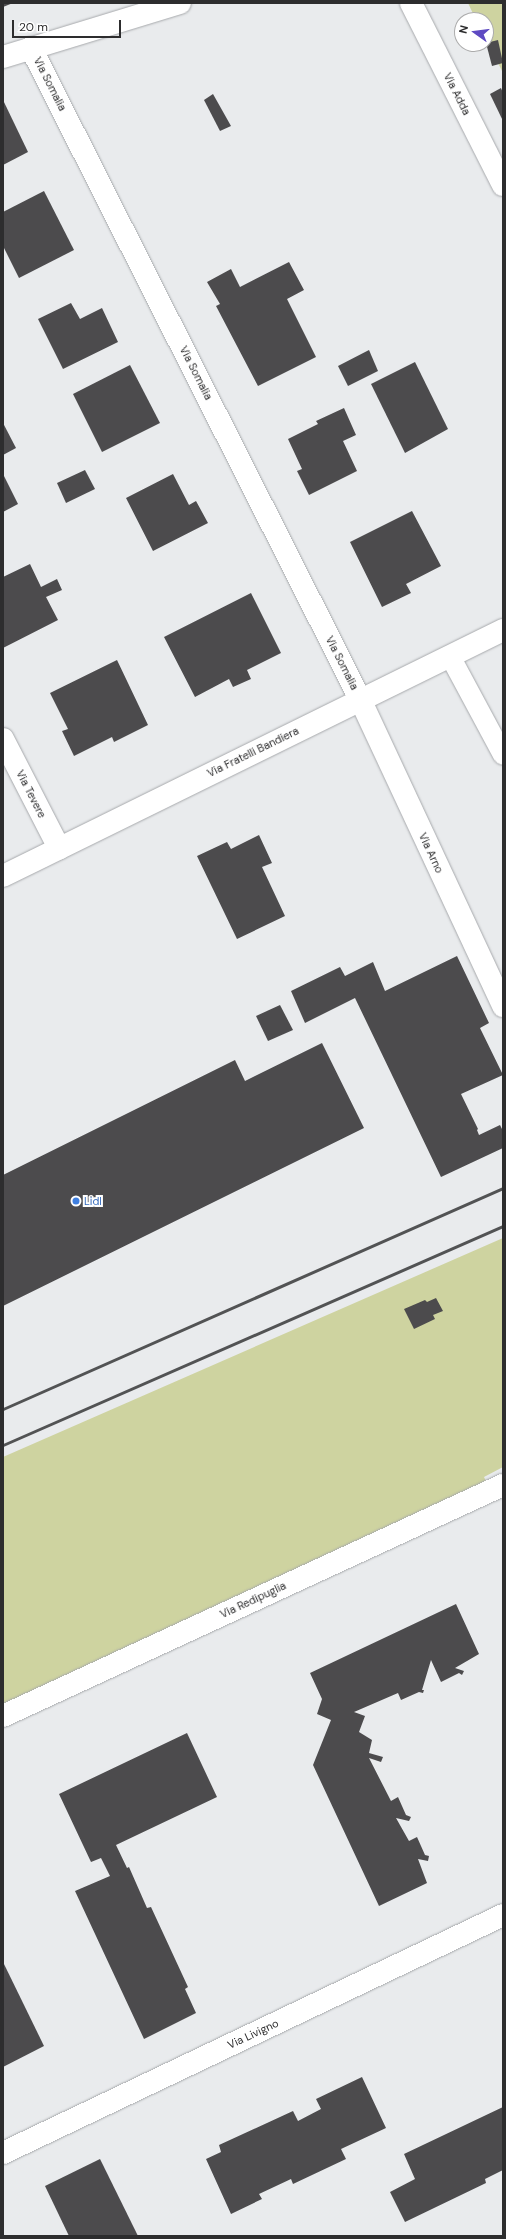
<!DOCTYPE html>
<html>
<head>
<meta charset="utf-8">
<style>
	body { margin:0 }
	#map { position:relative; width:506px; height:2239px; overflow:hidden; background:#e9ebed; font-family:"DM Sans",sans-serif }
	div>[style] { position:absolute }
	[style*='--x'] { left:calc(var(--x)*1px); top:calc(var(--y)*1px); width:calc(var(--w)*1px); rotate:calc(var(--a)*1deg) }
	.green>* { inset:0; background:#ced3a0 }
	.building>* { inset:0; background:#4c4b4d }
	.roads { filter:drop-shadow(0 0 1px #a7a9ac) drop-shadow(0 0 1px #a7a9ac) }
	.lane>* { height:20px; margin:-10px; padding:0 10px; transform-origin:10px; border-radius:10px; background:#fff }
	.street>* { height:22px; margin:-11px; padding:0 11px; transform-origin:11px; border-radius:11px; background:#fff }
	.secondary>* { height:22px; margin:-11px; padding:0 11px; transform-origin:11px; border-radius:11px; background:#fff }
	.rail>* { height:3px; margin:-1.5px; padding:0 1.5px; transform-origin:1.5px; border-radius:1.5px; background:#525354 }
	.dots>* { width:11px; height:11px; translate:-50% -50%; box-sizing:border-box; border:2px solid #fff; border-radius:50% }
	span { translate:-50% -50%; white-space:nowrap; text-align:center; line-height:1.15; -webkit-text-stroke:4px #fff; paint-order:stroke }
	.street-label { font-size:11px; color:#2d2d2e }
	.shop-label { font-size:11px; color:#366cbe }
	.left { translate:0 -50%; text-align:left }
	.frame { position:absolute; inset:0; border:4px solid #2d2d2e; pointer-events:none }
	.north { position:absolute; left:454px; top:12px; width:40px; height:40px; box-sizing:border-box; background:#fff; border:1px solid #ababab; border-radius:50%; rotate:284deg; font-size:11px; font-weight:700; line-height:16px; text-align:center; color:#2d2d2e }
	.north::after { content:''; display:block; margin:auto; width:14px; height:18px; background:#5e4ac2; clip-path:polygon(50% 0,100% 100%,50% 72%,0 100%) }
	.scale { position:absolute; left:12px; top:20px; width:109px; height:18px; box-sizing:border-box; border:2px solid #2d2d2e; border-top:0; padding-left:5px; font-size:12px; line-height:14px; white-space:nowrap; color:#2d2d2e; -webkit-text-stroke:3px #fff; paint-order:stroke }
</style>
</head>
<body>
<div id="map">
	<div class="green">
		<i style="clip-path:polygon(468px 3px,503px 3px,503px 73px,486px 39px,486px 20px,476px 20px)"></i>
		<i style="clip-path:polygon(503px 1238px,503px 1467px,484px 1477px,489px 1488px,3px 1705px,3px 1457px)"></i>
	</div>
	<div class="building">
		<i style="clip-path:polygon(3px 3px,13px 3px,3px 7px)"></i>
		<i style="clip-path:polygon(498px 40px,503px 63px,492px 66px,486px 43px)"></i>
		<i style="clip-path:polygon(501px 88px,503px 93px,503px 121px,490px 94px)"></i>
		<i style="clip-path:polygon(213px 94px,231px 126px,220px 131px,204px 100px)"></i>
		<i style="clip-path:polygon(3px 100px,28px 152px,3px 165px)"></i>
		<i style="clip-path:polygon(44px 191px,74px 250px,19px 278px,3px 246px,3px 212px)"></i>
		<i style="clip-path:polygon(289px 262px,304px 290px,287px 299px,316px 357px,258px 386px,216px 306px,220px 304px,207px 282px,231px 269px,240px 287px)"></i>
		<i style="clip-path:polygon(71px 303px,80px 319px,102px 308px,118px 342px,63px 369px,38px 319px)"></i>
		<i style="clip-path:polygon(369px 350px,378px 371px,348px 386px,338px 366px)"></i>
		<i style="clip-path:polygon(415px 362px,448px 429px,405px 453px,371px 384px)"></i>
		<i style="clip-path:polygon(130px 365px,160px 423px,102px 452px,73px 394px)"></i>
		<i style="clip-path:polygon(344px 408px,356px 435px,343px 441px,357px 471px,309px 495px,297px 471px,302px 469px,288px 439px,318px 424px,316px 421px)"></i>
		<i style="clip-path:polygon(3px 423px,16px 448px,3px 455px)"></i>
		<i style="clip-path:polygon(85px 470px,95px 489px,66px 503px,57px 483px)"></i>
		<i style="clip-path:polygon(3px 474px,18px 504px,3px 512px)"></i>
		<i style="clip-path:polygon(173px 474px,189px 505px,196px 501px,208px 523px,153px 551px,126px 498px)"></i>
		<i style="clip-path:polygon(412px 511px,441px 566px,406px 584px,411px 593px,382px 607px,350px 542px)"></i>
		<i style="clip-path:polygon(30px 564px,41px 587px,57px 579px,62px 590px,46px 597px,58px 620px,3px 648px,3px 577px)"></i>
		<i style="clip-path:polygon(251px 593px,281px 653px,247px 670px,251px 679px,233px 687px,229px 679px,195px 697px,164px 637px)"></i>
		<i style="clip-path:polygon(117px 660px,148px 725px,114px 742px,112px 737px,74px 756px,62px 731px,68px 729px,50px 693px)"></i>
		<i style="clip-path:polygon(259px 835px,272px 863px,262px 867px,285px 916px,237px 939px,197px 856px,227px 842px,231px 849px)"></i>
		<i style="clip-path:polygon(457px 956px,489px 1023px,480px 1028px,503px 1075px,461px 1094px,478px 1129px,477px 1130px,479px 1135px,500px 1125px,503px 1131px,503px 1148px,441px 1177px,355px 998px,305px 1023px,291px 991px,340px 967px,345px 976px,373px 962px,385px 991px)"></i>
		<i style="clip-path:polygon(280px 1005px,293px 1030px,268px 1041px,256px 1016px)"></i>
		<i style="clip-path:polygon(322px 1043px,364px 1128px,3px 1306px,3px 1175px,235px 1060px,245px 1081px)"></i>
		<i style="clip-path:polygon(436px 1298px,443px 1311px,433px 1315px,435px 1319px,414px 1329px,404px 1309px,425px 1300px,427px 1302px)"></i>
		<i style="clip-path:polygon(456px 1604px,479px 1654px,455px 1668px,464px 1671px,462px 1675px,459px 1673px,441px 1682px,431px 1660px,422px 1690px,424px 1690px,423px 1693px,419px 1692px,401px 1700px,398px 1693px,354px 1712px,365px 1716px,359px 1732px,372px 1740px,369px 1753px,383px 1757px,381px 1762px,369px 1758px,391px 1801px,398px 1797px,406px 1815px,411px 1817px,409px 1821px,396px 1818px,409px 1841px,417px 1837px,425px 1855px,429px 1856px,428px 1861px,418px 1859px,427px 1883px,425px 1884px,379px 1906px,313px 1765px,331px 1720px,317px 1714px,322px 1699px,310px 1673px)"></i>
		<i style="clip-path:polygon(187px 1733px,217px 1797px,116px 1845px,127px 1868px,129px 1867px,147px 1908px,151px 1907px,188px 1987px,185px 1989px,196px 2013px,144px 2039px,75px 1891px,110px 1876px,101px 1858px,91px 1862px,59px 1794px)"></i>
		<i style="clip-path:polygon(3px 1962px,44px 2046px,3px 2067px)"></i>
		<i style="clip-path:polygon(362px 2077px,386px 2128px,341px 2149px,346px 2159px,293px 2184px,291px 2179px,259px 2194px,262px 2199px,231px 2214px,206px 2159px,221px 2152px,219px 2145px,293px 2111px,298px 2121px,321px 2109px,316px 2099px)"></i>
		<i style="clip-path:polygon(503px 2107px,503px 2170px,485px 2179px,486px 2183px,405px 2222px,390px 2192px,415px 2179px,404px 2154px)"></i>
		<i style="clip-path:polygon(100px 2159px,102px 2163px,138px 2236px,69px 2236px,45px 2186px)"></i>
	</div>
	<div class="roads">
		<div class="lane">
			<i style="--x:450;--y:656;--w:112;--a:61.8"></i>
		</div>
		<div class="street">
			<i style="--x:411;--y:3;--w:204;--a:63.2"></i>
			<i style="--x:31;--y:48;--w:729;--a:63.19"></i>
			<i style="--x:360;--y:699;--w:339;--a:65"></i>
			<i style="--x:3;--y:57;--w:185;--a:-17"></i>
			<i style="--x:3;--y:739;--w:123;--a:62.8"></i>
			<i style="--x:3;--y:1716;--w:551;--a:-24.8"></i>
			<i style="--x:3;--y:2153;--w:554;--a:-25.45"></i>
		</div>
		<div class="secondary">
			<i style="--x:3;--y:876;--w:557;--a:-26.2"></i>
		</div>
	</div>
	<div class="rail">
		<i style="--x:3;--y:1409;--w:547;--a:-23.85"></i>
		<i style="--x:3;--y:1445;--w:546;--a:-23.65"></i>
	</div>
	<div class="dots">
		<i style="left:76px;top:1201px;background:#3f7fe0"></i>
	</div>
	<div class="street-label">
		<span style="left:50px;top:84px;rotate:63deg">Via Somalia</span>
		<span style="left:457px;top:94px;rotate:63deg">Via Adda</span>
		<span style="left:196px;top:373px;rotate:63deg">Via Somalia</span>
		<span style="left:342px;top:663px;rotate:63deg">Via Somalia</span>
		<span style="left:253px;top:752px;rotate:-26deg">Via Fratelli Bandiera</span>
		<span style="left:31px;top:794px;rotate:63deg">Via Tevere</span>
		<span style="left:431px;top:853px;rotate:65deg">Via Arno</span>
		<span style="left:253px;top:1600px;rotate:-25deg">Via Redipuglia</span>
		<span style="left:253px;top:2034px;rotate:-25deg">Via Livigno</span>
	</div>
	<div class="shop-label">
		<span class="left" style="left:84px;top:1201px">Lidl</span>
	</div>
	<div class="frame"></div>
	<div class="north">N</div>
	<div class="scale">20 m</div>
</div>
</body>
</html>
